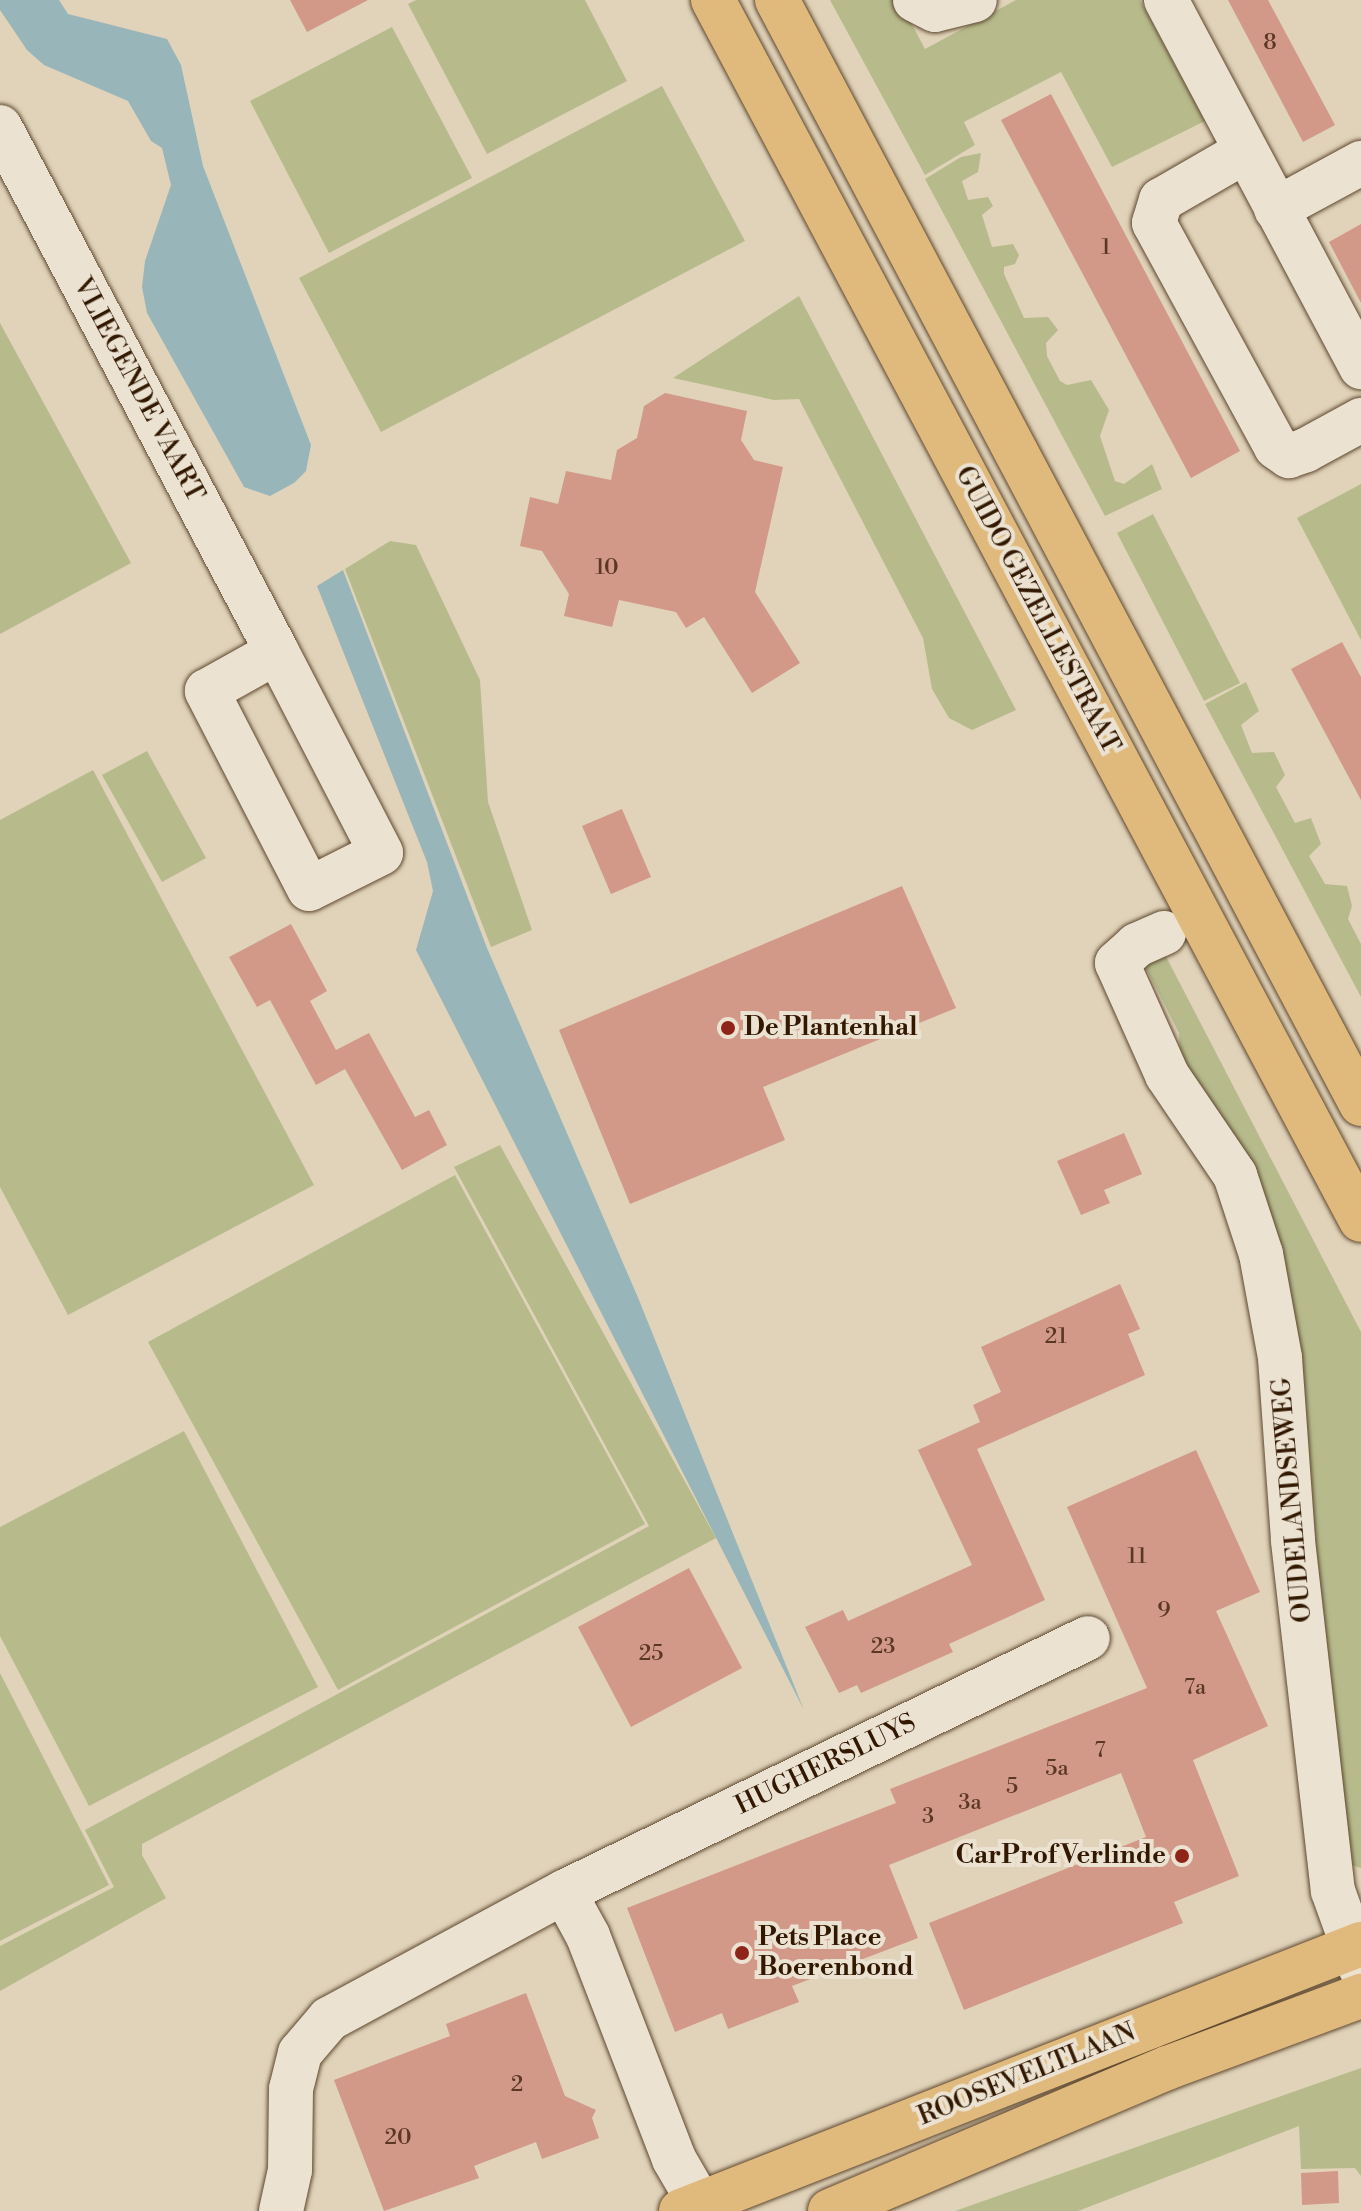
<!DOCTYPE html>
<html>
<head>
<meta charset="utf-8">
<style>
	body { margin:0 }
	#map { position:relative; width:1361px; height:2211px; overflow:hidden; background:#e0d3b9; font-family:"Libre Bodoni",serif }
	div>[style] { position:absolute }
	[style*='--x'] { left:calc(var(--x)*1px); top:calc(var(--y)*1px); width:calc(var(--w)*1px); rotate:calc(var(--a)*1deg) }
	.green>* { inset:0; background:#b7bb8c }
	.water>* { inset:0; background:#98b5ba }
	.building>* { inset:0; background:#d29888 }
	.roads { filter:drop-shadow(0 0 2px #5e472e) drop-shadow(0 0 2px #5e472e) }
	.minor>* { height:44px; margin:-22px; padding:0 22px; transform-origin:22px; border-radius:22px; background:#ebe2d2 }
	.major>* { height:44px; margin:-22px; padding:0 22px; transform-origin:22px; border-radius:22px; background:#e0ba7c }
	.dots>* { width:22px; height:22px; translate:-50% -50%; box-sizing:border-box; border:4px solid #ebe2d2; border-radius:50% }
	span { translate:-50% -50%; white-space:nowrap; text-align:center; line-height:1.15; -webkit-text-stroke:8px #ebe2d2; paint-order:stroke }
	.number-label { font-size:22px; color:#5a3822 }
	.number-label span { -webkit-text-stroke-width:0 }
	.street-label { font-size:26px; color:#321800 }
	.poi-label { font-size:26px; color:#321800; font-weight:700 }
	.left { translate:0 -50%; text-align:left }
	.right { translate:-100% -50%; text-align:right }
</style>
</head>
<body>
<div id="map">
	<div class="green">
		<i style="clip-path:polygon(416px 0,585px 0,627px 81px,487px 154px,408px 4px)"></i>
		<i style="clip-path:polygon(830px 0,899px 0,925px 49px,1016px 0,1140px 0,1205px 121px,1112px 167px,1061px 72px,964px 122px,975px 145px,925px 175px)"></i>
		<i style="clip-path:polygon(392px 27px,472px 178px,329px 253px,250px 101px)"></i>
		<i style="clip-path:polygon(662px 86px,745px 241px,381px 432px,299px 278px)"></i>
		<i style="clip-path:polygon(981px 153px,978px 172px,962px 181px,968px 200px,988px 197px,993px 206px,982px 215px,992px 247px,1013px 244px,1019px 255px,1015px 264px,1004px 267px,1004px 274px,1024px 318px,1048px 317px,1058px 330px,1046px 343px,1047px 356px,1060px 381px,1067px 385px,1091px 380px,1109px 410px,1100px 436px,1115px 481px,1124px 484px,1152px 464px,1162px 489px,1105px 516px,925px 179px,961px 157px)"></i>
		<i style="clip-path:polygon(799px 296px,1016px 710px,972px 730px,949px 718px,932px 689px,923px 638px,799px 399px,774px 400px,673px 378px)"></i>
		<i style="clip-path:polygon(0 323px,131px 563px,0 634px)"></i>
		<i style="clip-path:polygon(1361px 484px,1361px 640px,1297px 518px)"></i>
		<i style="clip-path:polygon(1153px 514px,1240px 683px,1204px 701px,1117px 533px)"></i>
		<i style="clip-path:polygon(390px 541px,416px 545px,480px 680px,488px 802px,532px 930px,491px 947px,345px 569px)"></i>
		<i style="clip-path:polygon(1246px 682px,1259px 711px,1241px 725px,1252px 753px,1274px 752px,1285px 775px,1276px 787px,1295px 823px,1311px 818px,1321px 844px,1309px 856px,1325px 884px,1347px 886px,1352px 906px,1348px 919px,1361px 944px,1361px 997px,1205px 704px)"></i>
		<i style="clip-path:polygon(147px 751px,206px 858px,162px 882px,102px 775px)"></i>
		<i style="clip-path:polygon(93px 770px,314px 1185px,68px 1315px,0 1187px,0 820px)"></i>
		<i style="clip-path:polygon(1160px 945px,1361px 1332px,1361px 1868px,1345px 1863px,1301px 1379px,1180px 1063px,1179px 1033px,1140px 956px)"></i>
		<i style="clip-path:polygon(500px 1145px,716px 1538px,142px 1844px,142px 1855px,166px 1898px,0 1991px,0 1946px,114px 1887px,85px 1830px,649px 1526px,454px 1167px)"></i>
		<i style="clip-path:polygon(455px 1175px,645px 1524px,338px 1690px,148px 1342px)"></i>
		<i style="clip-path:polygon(184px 1431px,318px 1687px,89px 1806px,0 1636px,0 1527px)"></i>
		<i style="clip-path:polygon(0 1673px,109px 1885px,0 1941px)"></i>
		<i style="clip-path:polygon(1361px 2068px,1361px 2176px,1355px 2168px,1301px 2169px,1299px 2126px,1078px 2211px,955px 2211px)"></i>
	</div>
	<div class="water">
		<i style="clip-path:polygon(0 0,59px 0,68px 14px,167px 39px,181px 65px,203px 166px,311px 445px,306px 471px,294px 483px,270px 496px,244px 487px,147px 313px,142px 287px,145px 261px,171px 185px,162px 148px,151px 141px,128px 101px,44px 65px,27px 50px,0 10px)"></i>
		<i style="clip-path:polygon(343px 570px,487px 948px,639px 1300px,804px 1710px,416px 950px,433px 891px,427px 862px,317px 586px)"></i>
	</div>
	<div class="building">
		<i style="clip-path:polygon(290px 0,368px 0,307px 32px)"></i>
		<i style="clip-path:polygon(1228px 0,1268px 0,1335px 125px,1303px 142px)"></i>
		<i style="clip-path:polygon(1051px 94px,1240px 451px,1191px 478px,1001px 120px)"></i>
		<i style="clip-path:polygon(1361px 224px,1361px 303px,1329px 242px)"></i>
		<i style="clip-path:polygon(665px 393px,747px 411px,741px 440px,754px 460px,783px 467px,755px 592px,800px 663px,752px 693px,704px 617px,686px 628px,676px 612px,619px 600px,612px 627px,564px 616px,569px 594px,542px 551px,520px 546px,530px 497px,558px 504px,566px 471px,611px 480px,617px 450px,637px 438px,644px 406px)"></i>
		<i style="clip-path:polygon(1342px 642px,1361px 677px,1361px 800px,1291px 669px)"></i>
		<i style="clip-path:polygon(622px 809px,651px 877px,611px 894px,582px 826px)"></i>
		<i style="clip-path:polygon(902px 886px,956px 1008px,763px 1087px,785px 1140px,630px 1204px,559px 1030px)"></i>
		<i style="clip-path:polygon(291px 924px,327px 991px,310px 1001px,336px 1050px,369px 1033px,415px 1117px,429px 1110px,447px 1145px,402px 1170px,345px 1069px,316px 1085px,270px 1000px,257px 1007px,229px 957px)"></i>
		<i style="clip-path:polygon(1124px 1133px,1142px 1174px,1104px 1190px,1110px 1203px,1081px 1215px,1057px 1161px)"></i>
		<i style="clip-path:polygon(1120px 1284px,1140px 1329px,1128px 1334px,1145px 1375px,977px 1449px,1045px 1600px,949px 1644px,953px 1652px,861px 1693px,857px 1685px,839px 1693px,805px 1627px,843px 1610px,848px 1621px,972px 1565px,918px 1450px,980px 1422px,973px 1405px,1001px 1392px,981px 1347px)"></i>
		<i style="clip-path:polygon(1196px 1450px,1260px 1592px,1216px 1611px,1268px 1726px,1193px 1760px,1239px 1876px,1174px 1902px,1183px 1923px,964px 2010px,929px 1923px,1146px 1837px,1121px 1773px,889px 1865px,918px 1938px,792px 1986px,799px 2002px,728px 2029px,722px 2013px,675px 2032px,627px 1908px,896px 1803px,890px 1789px,1147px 1688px,1067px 1507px)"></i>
		<i style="clip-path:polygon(689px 1568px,742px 1668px,631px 1727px,578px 1627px)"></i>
		<i style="clip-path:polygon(526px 1993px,565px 2096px,596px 2110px,592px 2118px,599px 2138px,542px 2159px,536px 2142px,474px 2166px,479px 2178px,384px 2211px,334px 2080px,450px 2036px,446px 2024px)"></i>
		<i style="clip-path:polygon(1338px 2171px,1339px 2203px,1302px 2205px,1301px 2173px)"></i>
	</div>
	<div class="roads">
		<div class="minor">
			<i style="--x:915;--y:0;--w:22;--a:27"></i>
			<i style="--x:935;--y:10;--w:41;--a:-14"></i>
			<i style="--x:1166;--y:0;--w:416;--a:62"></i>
			<i style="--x:0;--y:127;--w:594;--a:62.18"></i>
			<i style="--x:277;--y:652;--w:226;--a:62.6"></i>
			<i style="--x:381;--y:853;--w:80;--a:153.4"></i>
			<i style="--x:309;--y:889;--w:223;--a:-117.3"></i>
			<i style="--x:207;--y:691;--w:80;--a:-29.1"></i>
			<i style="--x:1246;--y:151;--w:98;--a:150"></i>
			<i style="--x:1161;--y:200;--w:24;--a:107"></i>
			<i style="--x:1154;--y:223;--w:255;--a:61.4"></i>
			<i style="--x:1276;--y:447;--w:16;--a:35"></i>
			<i style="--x:1289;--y:456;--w:18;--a:-19"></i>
			<i style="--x:1306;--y:450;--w:63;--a:-28.6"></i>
			<i style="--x:1276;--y:209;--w:97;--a:-28.4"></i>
			<i style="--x:1164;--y:933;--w:30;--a:156"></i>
			<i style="--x:1137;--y:945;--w:27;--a:138"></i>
			<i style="--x:1117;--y:963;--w:123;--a:65.9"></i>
			<i style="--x:1167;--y:1075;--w:121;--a:55.8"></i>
			<i style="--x:1235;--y:1175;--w:83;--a:71.8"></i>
			<i style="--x:1261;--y:1254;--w:106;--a:79.6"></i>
			<i style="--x:1280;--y:1358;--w:183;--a:85.9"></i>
			<i style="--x:1293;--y:1541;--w:352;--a:83.5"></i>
			<i style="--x:1333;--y:1891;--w:83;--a:70.3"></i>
			<i style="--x:564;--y:1892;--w:50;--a:61.4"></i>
			<i style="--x:588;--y:1936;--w:239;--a:68.9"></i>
			<i style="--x:674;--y:2159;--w:60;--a:60"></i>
			<i style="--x:281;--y:2211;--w:42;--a:-77.6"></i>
			<i style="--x:290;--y:2170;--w:81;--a:-89.3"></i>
			<i style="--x:291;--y:2089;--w:37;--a:-76"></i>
			<i style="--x:300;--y:2053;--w:45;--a:-49.5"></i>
			<i style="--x:329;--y:2019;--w:267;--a:-28.4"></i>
			<i style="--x:564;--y:1892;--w:582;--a:-25.86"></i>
		</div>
		<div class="major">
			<i style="--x:713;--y:0;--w:1381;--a:62.03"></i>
			<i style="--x:777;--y:0;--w:1249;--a:62.12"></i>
			<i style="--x:681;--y:2211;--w:731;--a:-21.44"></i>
			<i style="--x:830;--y:2211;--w:366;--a:-23"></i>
			<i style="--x:1167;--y:2068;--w:207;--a:-20.4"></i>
		</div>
	</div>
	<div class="dots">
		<i style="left:728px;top:1028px;background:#8f2418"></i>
		<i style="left:1182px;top:1856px;background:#8f2418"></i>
		<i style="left:742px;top:1953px;background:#8f2418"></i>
	</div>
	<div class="number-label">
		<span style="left:1270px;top:43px">8</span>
		<span style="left:1106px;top:248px">1</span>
		<span style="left:607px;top:568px">10</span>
		<span style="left:1056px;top:1337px">21</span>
		<span style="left:1137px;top:1557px">11</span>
		<span style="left:1164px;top:1611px">9</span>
		<span style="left:883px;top:1647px">23</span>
		<span style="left:651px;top:1654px">25</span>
		<span style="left:1195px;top:1688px">7a</span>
		<span style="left:1100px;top:1751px">7</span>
		<span style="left:1057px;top:1769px">5a</span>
		<span style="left:1012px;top:1787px">5</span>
		<span style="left:970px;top:1803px">3a</span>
		<span style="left:928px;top:1817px">3</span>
		<span style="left:517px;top:2085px">2</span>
		<span style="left:398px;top:2138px">20</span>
	</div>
	<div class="street-label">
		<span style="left:138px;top:390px;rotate:62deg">VLIEGENDE VAART</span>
		<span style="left:1037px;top:610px;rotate:62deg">GUIDO GEZELLESTRAAT</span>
		<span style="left:1293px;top:1500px;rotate:-95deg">OUDELANDSEWEG</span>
		<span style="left:826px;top:1765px;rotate:-26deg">HUGHERSLUYS</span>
		<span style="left:1027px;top:2075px;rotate:-22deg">ROOSEVELTLAAN</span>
	</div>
	<div class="poi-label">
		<span class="left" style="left:744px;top:1028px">De Plantenhal</span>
		<span class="right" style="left:1166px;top:1856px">CarProf Verlinde</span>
		<span class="left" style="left:758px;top:1953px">Pets Place<br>Boerenbond</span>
	</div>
</div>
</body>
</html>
